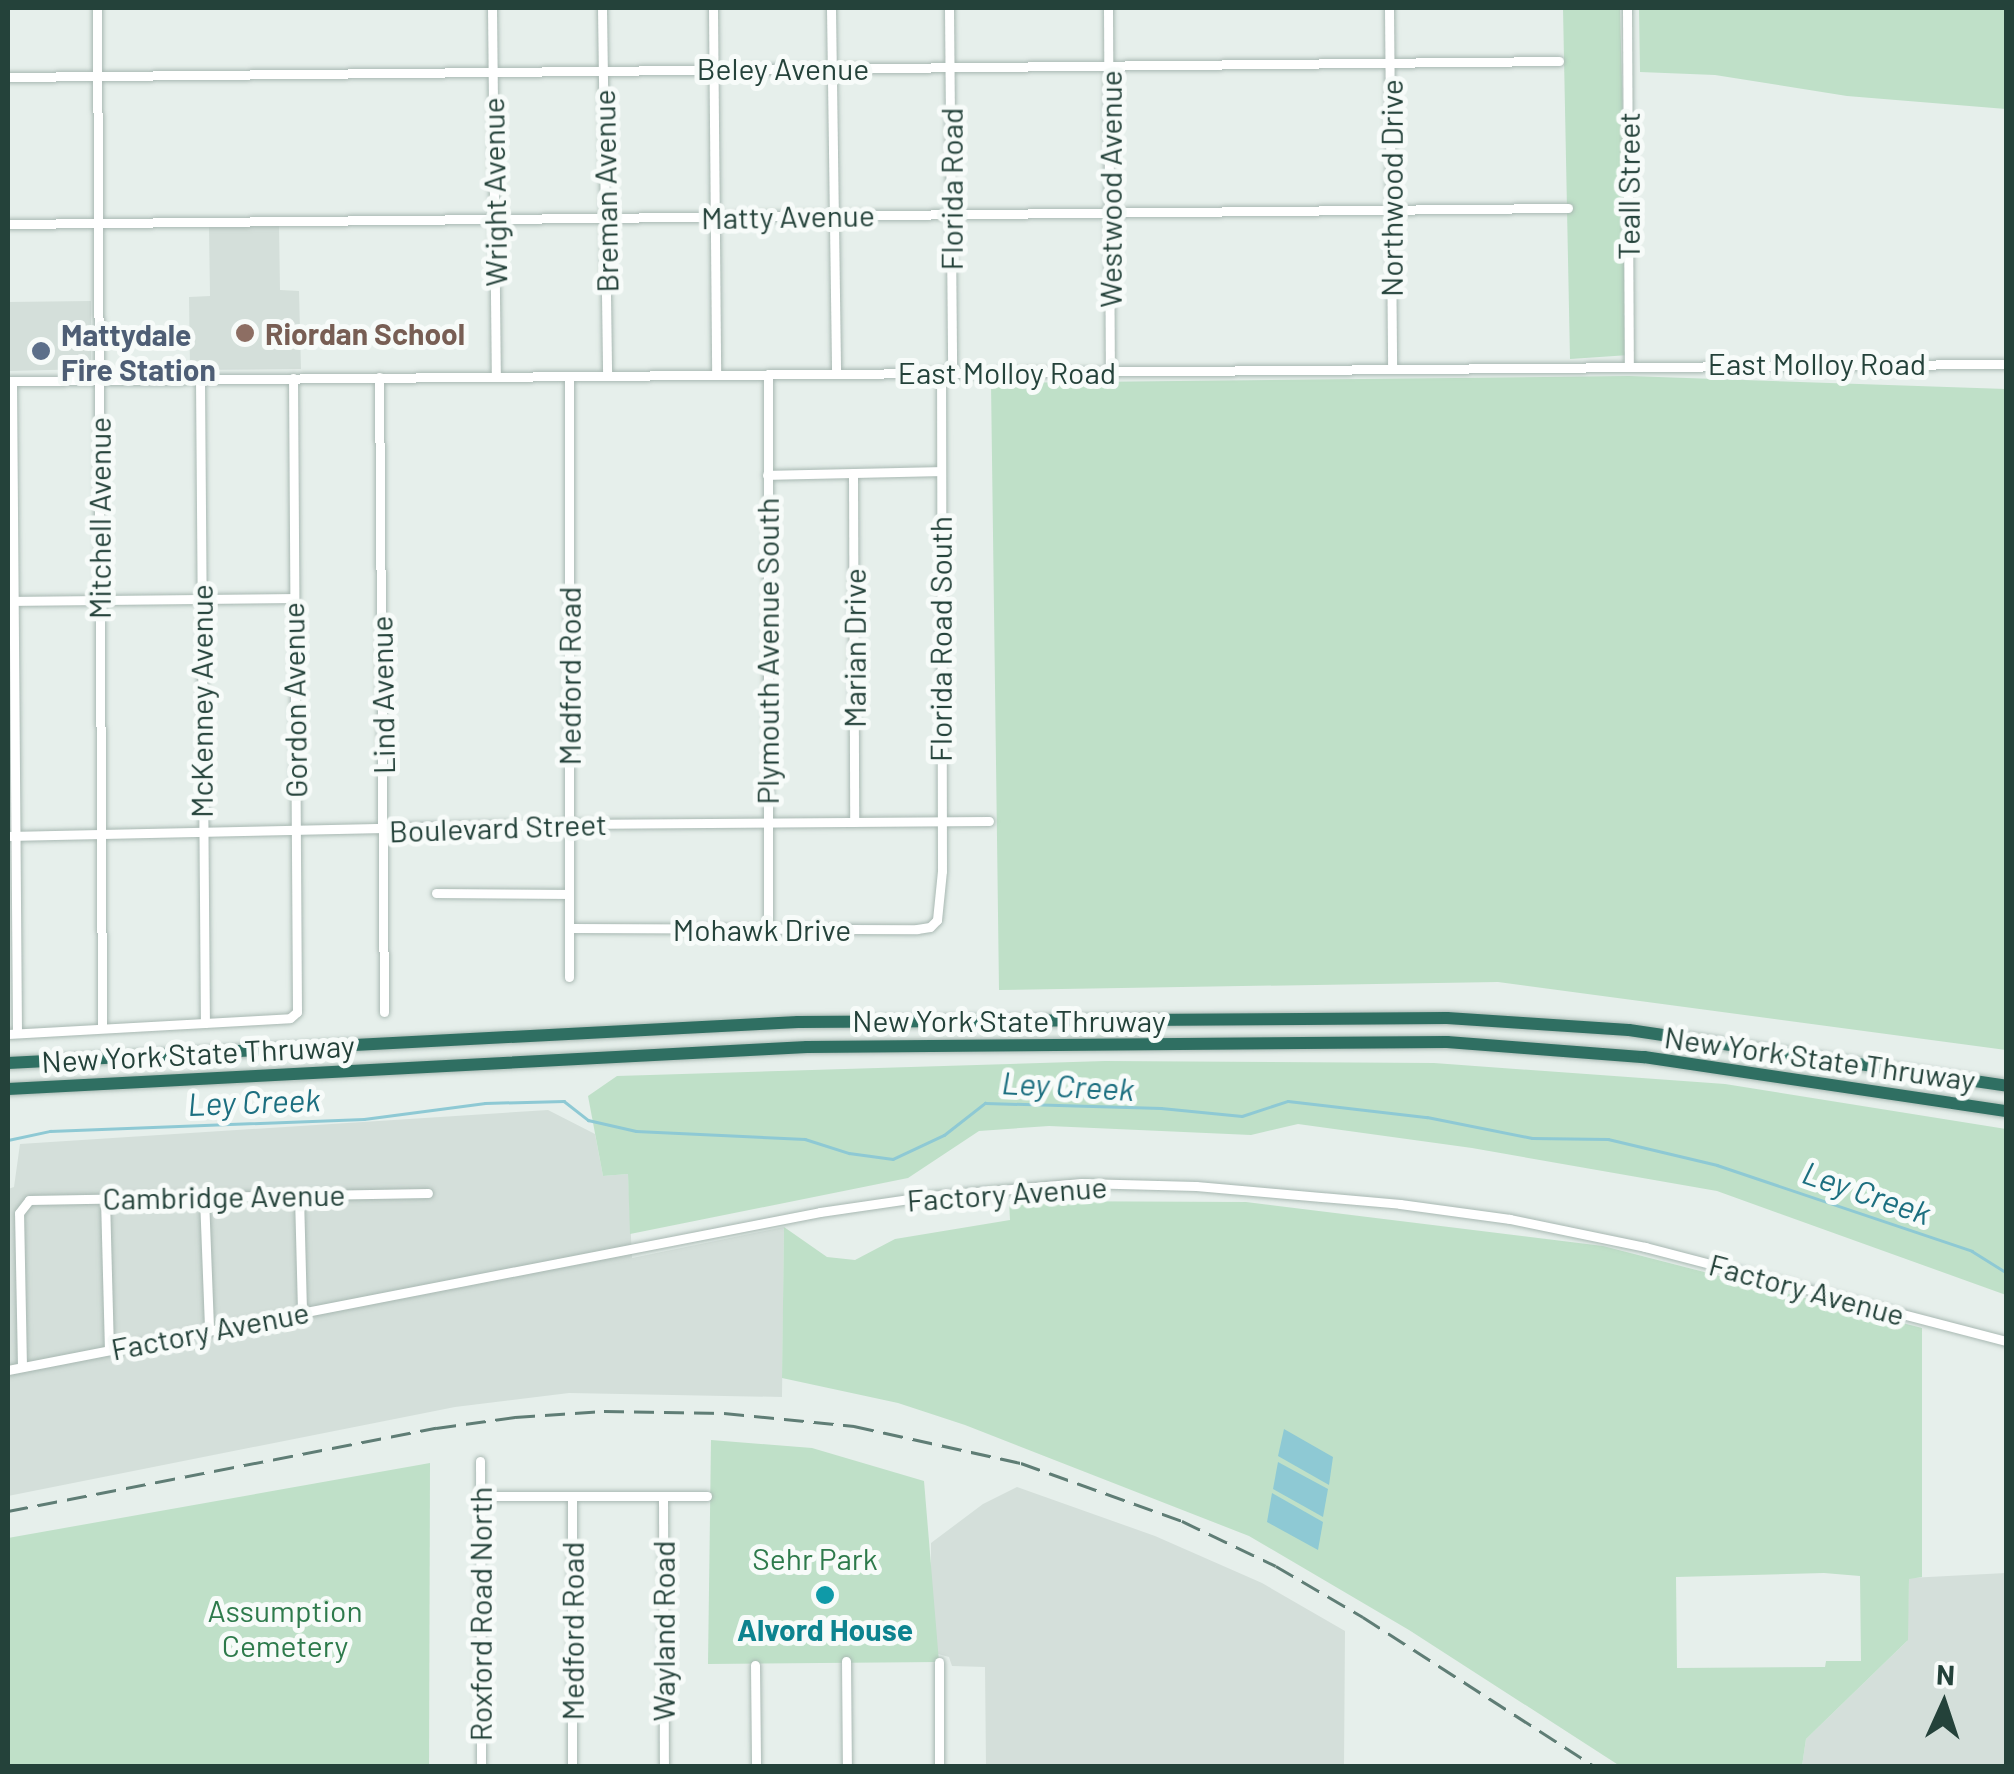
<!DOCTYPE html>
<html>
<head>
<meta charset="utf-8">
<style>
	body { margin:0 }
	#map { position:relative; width:2014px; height:1774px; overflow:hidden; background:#e6efeb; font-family:Barlow,sans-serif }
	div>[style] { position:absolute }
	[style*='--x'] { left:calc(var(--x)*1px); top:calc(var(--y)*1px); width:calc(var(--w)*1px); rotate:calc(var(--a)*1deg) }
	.built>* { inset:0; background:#d4dfda }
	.green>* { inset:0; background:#bfe0c8 }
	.water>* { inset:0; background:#8ec9d4 }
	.stream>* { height:2.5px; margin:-1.25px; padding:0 1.25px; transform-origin:1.25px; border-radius:1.25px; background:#8ec9d4 }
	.roads { filter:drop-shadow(0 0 2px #a8b8b2) drop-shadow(0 0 2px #a8b8b2) }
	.minor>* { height:9px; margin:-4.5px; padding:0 4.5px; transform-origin:4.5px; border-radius:4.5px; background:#fff }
	.highway>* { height:12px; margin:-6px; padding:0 6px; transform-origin:6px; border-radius:6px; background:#2f6f62 }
	.rail>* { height:2.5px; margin-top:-1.25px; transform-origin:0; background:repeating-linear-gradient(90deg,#5f7d75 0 20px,transparent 0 30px) }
	.dots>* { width:28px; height:28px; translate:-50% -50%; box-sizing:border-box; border:5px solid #f7fbf9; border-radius:50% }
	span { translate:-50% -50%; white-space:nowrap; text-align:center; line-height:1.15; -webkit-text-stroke:10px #f7fbf9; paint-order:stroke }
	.street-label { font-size:30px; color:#24423a }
	.education-label { font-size:30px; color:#785e54; font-weight:700 }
	.left { translate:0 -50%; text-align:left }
	.service-label { font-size:30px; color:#4e5e75; font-weight:700 }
	.park-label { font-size:30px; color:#2d7a4b }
	.culture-label { font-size:30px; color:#0d838f; font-weight:700 }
	.water-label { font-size:32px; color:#1c6f80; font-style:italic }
	.frame { position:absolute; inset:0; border:10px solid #24423a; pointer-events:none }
	.north { position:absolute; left:1894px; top:1654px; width:100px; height:100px; -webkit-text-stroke:8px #f7fbf9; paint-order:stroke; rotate:3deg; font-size:28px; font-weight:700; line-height:40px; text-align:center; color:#24423a }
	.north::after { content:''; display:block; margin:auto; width:35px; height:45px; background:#24423a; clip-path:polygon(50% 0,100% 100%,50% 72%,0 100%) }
</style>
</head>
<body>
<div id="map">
	<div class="built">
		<i style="clip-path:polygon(279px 226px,280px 290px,299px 291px,301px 369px,190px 370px,189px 297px,210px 296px,209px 227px)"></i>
		<i style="clip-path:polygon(91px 301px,91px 369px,8px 371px,8px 302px)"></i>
		<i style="clip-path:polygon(548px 1110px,595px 1134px,603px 1176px,628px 1174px,632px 1258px,784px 1227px,782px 1397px,569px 1393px,455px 1407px,8px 1496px,8px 1189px,14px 1187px,20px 1144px)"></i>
		<i style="clip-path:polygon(1017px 1487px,1155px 1536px,1262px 1583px,1345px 1631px,1344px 1766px,986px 1766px,985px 1667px,952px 1666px,949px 1657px,931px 1652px,931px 1543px,983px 1504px)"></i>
		<i style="clip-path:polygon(2006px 1573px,2006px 1766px,1802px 1766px,1806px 1739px,1907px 1641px,1909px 1578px)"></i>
	</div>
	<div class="green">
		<i style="clip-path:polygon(1563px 8px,1620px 8px,1629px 355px,1570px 359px)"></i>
		<i style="clip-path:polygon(1639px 8px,2006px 8px,2006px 109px,1847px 96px,1715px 75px,1640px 72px)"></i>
		<i style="clip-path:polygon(1629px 376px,2006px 389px,2006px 1050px,1498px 982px,999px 990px,991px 383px)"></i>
		<i style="clip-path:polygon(1105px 1061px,1434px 1063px,1725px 1084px,2006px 1129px,2006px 1295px,1717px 1191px,1472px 1148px,1298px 1124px,1251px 1135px,1049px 1126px,979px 1131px,908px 1178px,630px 1234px,628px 1174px,603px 1176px,588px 1096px,617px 1076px)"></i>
		<i style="clip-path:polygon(evenodd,1009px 1201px,1246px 1202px,1603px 1246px,1922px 1328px,1922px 1577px,1909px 1579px,1908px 1640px,1806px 1739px,1802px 1766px,1620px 1766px,1409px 1630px,1249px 1536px,965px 1425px,898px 1403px,782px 1378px,784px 1227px,827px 1257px,855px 1260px,895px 1239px,1010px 1220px,1009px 1201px,1824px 1573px,1860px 1576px,1861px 1661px,1826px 1661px,1825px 1667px,1677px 1668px,1676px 1577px,1824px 1573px)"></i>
		<i style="clip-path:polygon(711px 1440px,812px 1448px,924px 1481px,939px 1662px,708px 1664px)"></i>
		<i style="clip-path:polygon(430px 1463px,429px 1766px,8px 1766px,8px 1538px)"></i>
	</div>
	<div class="water">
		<i style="clip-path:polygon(1284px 1429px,1333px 1457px,1329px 1485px,1278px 1456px)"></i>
		<i style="clip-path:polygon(1278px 1462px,1328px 1489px,1323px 1517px,1273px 1489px)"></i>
		<i style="clip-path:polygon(1272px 1493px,1323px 1522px,1318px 1550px,1267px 1522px)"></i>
	</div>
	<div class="stream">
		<i style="--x:8;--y:1140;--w:43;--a:-12.1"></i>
		<i style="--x:50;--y:1131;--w:314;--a:-2.2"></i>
		<i style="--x:364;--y:1119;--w:122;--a:-7.5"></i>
		<i style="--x:485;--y:1103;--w:79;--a:-1.5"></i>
		<i style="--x:564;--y:1101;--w:31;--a:38"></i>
		<i style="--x:588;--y:1120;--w:49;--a:12.9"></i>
		<i style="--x:636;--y:1131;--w:169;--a:2.7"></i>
		<i style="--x:805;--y:1139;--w:46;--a:17.7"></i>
		<i style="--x:849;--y:1153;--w:44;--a:7.8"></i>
		<i style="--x:893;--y:1159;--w:56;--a:-25.2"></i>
		<i style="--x:944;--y:1135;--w:52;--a:-38"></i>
		<i style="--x:985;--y:1103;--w:176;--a:1.6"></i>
		<i style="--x:1161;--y:1108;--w:81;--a:5.6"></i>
		<i style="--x:1242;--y:1116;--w:48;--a:-18.1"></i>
		<i style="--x:1288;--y:1101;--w:140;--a:6.6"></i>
		<i style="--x:1427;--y:1117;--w:107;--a:11.3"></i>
		<i style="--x:1532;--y:1138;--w:76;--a:0.8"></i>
		<i style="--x:1608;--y:1139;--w:112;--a:13.4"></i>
		<i style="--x:1717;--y:1165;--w:269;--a:18.6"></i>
		<i style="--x:1972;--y:1251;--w:40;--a:32"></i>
	</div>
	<div class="roads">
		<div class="minor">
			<i style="--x:97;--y:8;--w:1020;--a:89.72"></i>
			<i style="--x:492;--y:8;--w:368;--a:89.4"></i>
			<i style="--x:602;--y:8;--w:367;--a:89.2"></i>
			<i style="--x:713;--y:8;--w:366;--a:89.5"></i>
			<i style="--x:831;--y:8;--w:365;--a:89.2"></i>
			<i style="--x:949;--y:8;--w:362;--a:89.5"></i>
			<i style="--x:1108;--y:8;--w:363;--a:89.7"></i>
			<i style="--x:1389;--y:8;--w:360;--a:89.5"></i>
			<i style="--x:1627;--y:8;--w:357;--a:89.7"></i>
			<i style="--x:8;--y:77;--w:1551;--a:-0.59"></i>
			<i style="--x:8;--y:224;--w:1560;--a:-0.59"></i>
			<i style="--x:768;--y:374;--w:555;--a:90"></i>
			<i style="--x:379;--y:377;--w:635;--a:89.55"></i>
			<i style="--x:200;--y:379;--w:644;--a:89.56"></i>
			<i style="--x:8;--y:381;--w:1998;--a:-0.49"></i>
			<i style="--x:12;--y:381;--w:652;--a:89.56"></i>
			<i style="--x:853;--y:473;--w:349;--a:89.8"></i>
			<i style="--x:767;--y:475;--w:173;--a:-1.3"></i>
			<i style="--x:10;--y:601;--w:283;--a:-0.6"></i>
			<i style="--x:8;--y:836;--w:561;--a:-1.23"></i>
			<i style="--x:569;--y:824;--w:420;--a:-0.4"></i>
			<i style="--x:436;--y:893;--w:133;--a:0.4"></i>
			<i style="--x:569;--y:928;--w:348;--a:0.2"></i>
			<i style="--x:917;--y:929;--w:13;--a:-9"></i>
			<i style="--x:930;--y:927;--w:10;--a:-45"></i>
			<i style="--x:937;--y:920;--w:49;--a:-84.2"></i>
			<i style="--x:942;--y:871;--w:500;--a:-90.11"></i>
			<i style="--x:569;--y:977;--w:601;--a:-90"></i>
			<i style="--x:8;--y:1034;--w:282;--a:-3.2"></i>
			<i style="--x:290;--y:1018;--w:9;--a:-41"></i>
			<i style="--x:297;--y:1012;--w:634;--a:-90.36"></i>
			<i style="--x:299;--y:1196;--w:115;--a:88.5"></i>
			<i style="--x:204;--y:1197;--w:133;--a:87.8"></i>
			<i style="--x:105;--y:1198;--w:152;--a:88.5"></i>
			<i style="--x:22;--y:1367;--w:154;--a:-91.1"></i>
			<i style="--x:19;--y:1213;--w:16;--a:-52"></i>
			<i style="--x:29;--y:1200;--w:399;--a:-1"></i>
			<i style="--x:8;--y:1370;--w:827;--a:-11.01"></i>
			<i style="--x:820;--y:1212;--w:111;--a:-8.3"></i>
			<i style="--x:930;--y:1196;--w:152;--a:-4.9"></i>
			<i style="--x:1081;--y:1183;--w:115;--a:1.5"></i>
			<i style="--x:1196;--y:1186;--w:205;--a:5"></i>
			<i style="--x:1400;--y:1204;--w:111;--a:7.8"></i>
			<i style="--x:1510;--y:1219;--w:138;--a:11.7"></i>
			<i style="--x:1645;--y:1247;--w:373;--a:14.6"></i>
			<i style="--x:480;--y:1461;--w:305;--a:89.8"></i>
			<i style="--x:480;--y:1496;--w:227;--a:0"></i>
			<i style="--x:663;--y:1496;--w:270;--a:89.8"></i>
			<i style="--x:846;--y:1661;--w:105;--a:89.5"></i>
			<i style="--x:939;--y:1662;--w:104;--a:90"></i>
			<i style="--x:755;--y:1665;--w:101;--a:89.4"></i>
			<i style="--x:572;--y:1766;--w:270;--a:-90"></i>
		</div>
		<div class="highway">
			<i style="--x:8;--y:1063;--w:791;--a:-2.97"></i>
			<i style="--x:798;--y:1022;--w:649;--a:-0.35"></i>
			<i style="--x:1447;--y:1018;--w:182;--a:3.8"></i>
			<i style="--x:1629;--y:1030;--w:381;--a:8.4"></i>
			<i style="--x:8;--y:1089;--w:800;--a:-3.01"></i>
			<i style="--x:807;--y:1047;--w:640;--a:-0.45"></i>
			<i style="--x:1447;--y:1042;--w:198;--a:4.4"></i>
			<i style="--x:1644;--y:1057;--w:366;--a:8.5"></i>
		</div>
	</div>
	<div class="rail">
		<i style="--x:8;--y:1511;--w:436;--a:-11"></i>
		<i style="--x:436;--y:1428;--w:80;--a:-7.9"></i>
		<i style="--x:515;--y:1417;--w:89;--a:-3.9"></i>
		<i style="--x:604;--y:1411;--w:120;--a:1"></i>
		<i style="--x:724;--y:1413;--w:131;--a:5.7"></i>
		<i style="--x:854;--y:1426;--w:171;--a:12.5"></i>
		<i style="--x:1021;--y:1463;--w:171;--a:19.8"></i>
		<i style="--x:1182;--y:1521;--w:104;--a:25.6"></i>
		<i style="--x:1276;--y:1566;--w:101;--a:30.4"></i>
		<i style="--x:1363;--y:1617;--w:275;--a:32.8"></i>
	</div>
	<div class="dots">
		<i style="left:245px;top:333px;background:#8d6e63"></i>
		<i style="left:41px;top:351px;background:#5c6f8a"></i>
		<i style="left:825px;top:1595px;background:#0f9aa8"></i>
	</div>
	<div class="street-label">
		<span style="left:783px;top:68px">Beley Avenue</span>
		<span style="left:1628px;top:186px;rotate:-90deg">Teall Street</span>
		<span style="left:1391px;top:188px;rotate:-90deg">Northwood Drive</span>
		<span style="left:951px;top:189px;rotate:-90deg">Florida Road</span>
		<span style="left:1110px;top:189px;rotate:-90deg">Westwood Avenue</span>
		<span style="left:605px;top:191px;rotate:-91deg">Breman Avenue</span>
		<span style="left:494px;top:192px;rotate:-91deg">Wright Avenue</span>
		<span style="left:788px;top:216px;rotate:-1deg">Matty Avenue</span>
		<span style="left:1817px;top:363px">East Molloy Road</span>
		<span style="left:1007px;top:372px">East Molloy Road</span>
		<span style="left:99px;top:518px;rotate:-90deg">Mitchell Avenue</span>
		<span style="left:940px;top:639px;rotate:-90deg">Florida Road South</span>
		<span style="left:854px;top:648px;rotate:-90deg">Marian Drive</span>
		<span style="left:767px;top:651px;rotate:-90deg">Plymouth Avenue South</span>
		<span style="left:569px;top:676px;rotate:-90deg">Medford Road</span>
		<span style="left:382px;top:695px;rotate:-91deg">Lind Avenue</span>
		<span style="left:294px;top:700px;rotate:-91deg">Gordon Avenue</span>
		<span style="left:201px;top:701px;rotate:-90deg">McKenney Avenue</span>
		<span style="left:498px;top:827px;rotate:-2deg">Boulevard Street</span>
		<span style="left:762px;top:929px">Mohawk Drive</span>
		<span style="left:1009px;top:1020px">New York State Thruway</span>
		<span style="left:198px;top:1053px;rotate:-3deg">New York State Thruway</span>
		<span style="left:1820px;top:1058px;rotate:8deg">New York State Thruway</span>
		<span style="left:1007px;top:1193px;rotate:-4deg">Factory Avenue</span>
		<span style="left:224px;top:1196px;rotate:-1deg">Cambridge Avenue</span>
		<span style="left:1807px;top:1289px;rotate:15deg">Factory Avenue</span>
		<span style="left:210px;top:1330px;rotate:-11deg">Factory Avenue</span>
		<span style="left:480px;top:1614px;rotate:-90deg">Roxford Road North</span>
		<span style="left:572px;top:1631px;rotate:-90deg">Medford Road</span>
		<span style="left:663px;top:1631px;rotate:-90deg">Wayland Road</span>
	</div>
	<div class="education-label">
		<span class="left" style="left:265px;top:333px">Riordan School</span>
	</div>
	<div class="service-label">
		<span class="left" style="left:61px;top:351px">Mattydale<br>Fire Station</span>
	</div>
	<div class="park-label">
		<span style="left:815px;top:1558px">Sehr Park</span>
		<span style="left:285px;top:1627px">Assumption<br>Cemetery</span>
	</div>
	<div class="culture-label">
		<span style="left:825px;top:1629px">Alvord House</span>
	</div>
	<div class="water-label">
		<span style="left:1068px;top:1085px;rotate:3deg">Ley Creek</span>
		<span style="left:254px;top:1101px;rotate:-2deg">Ley Creek</span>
		<span style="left:1867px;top:1192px;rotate:19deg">Ley Creek</span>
	</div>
	<div class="frame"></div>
	<div class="north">N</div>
</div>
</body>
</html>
